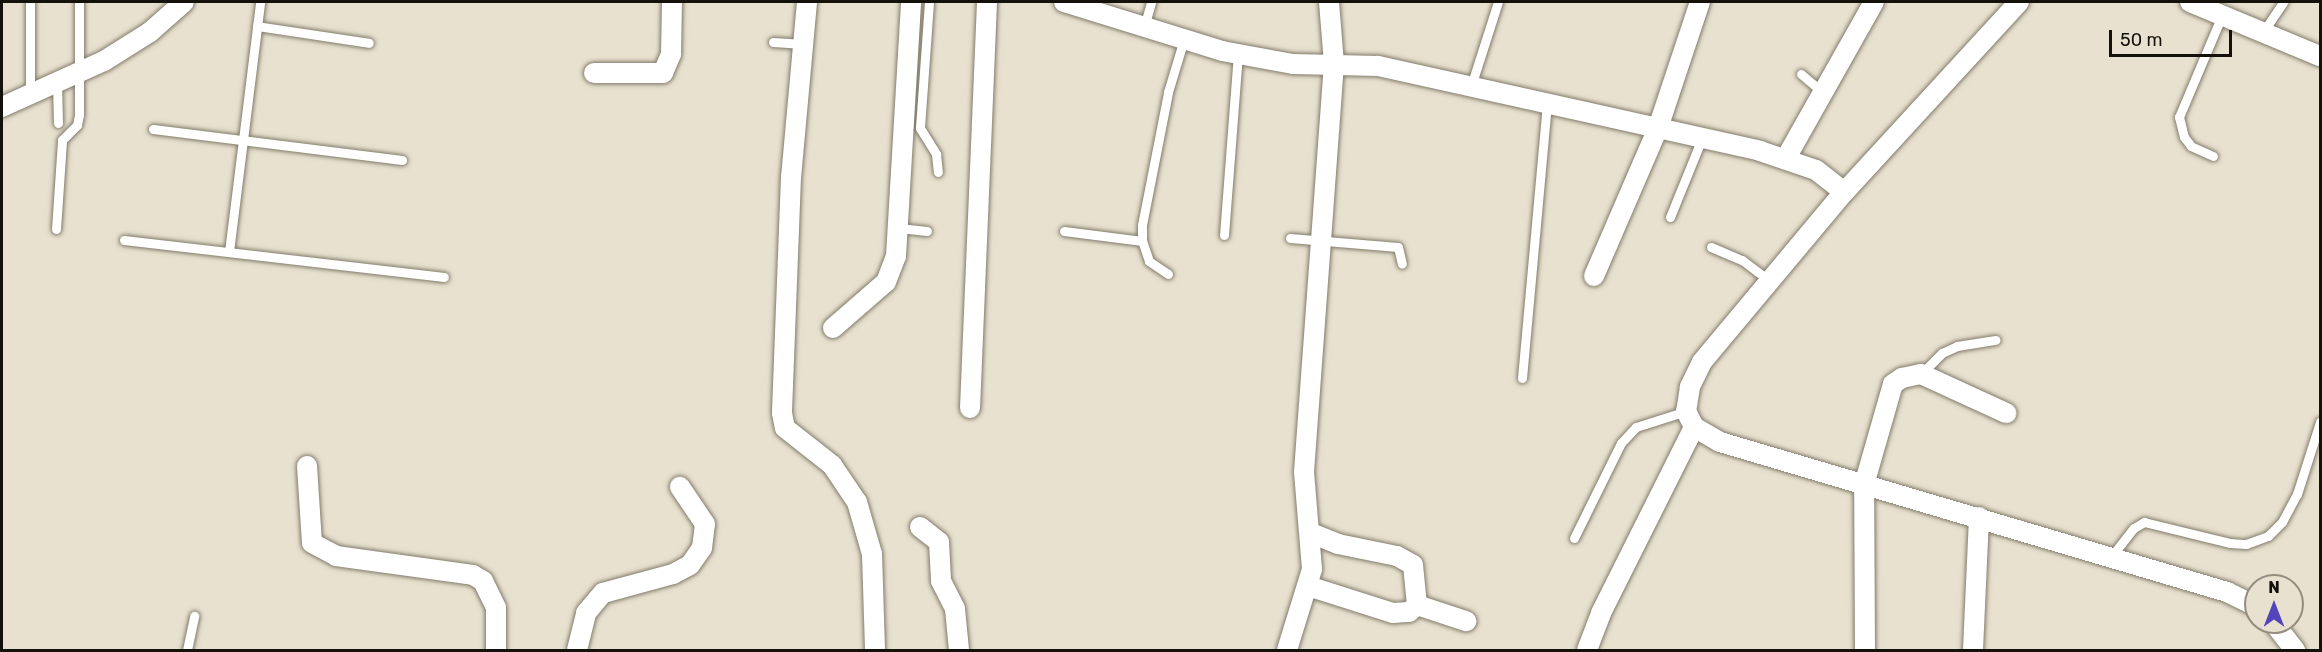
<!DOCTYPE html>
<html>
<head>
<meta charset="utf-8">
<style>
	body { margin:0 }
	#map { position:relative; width:2322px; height:652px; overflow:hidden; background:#e8e1cf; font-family:Rubik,sans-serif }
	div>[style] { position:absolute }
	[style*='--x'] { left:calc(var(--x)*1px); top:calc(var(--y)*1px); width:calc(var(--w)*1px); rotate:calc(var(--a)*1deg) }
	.roads { filter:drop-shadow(0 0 2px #827b6b) drop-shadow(0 0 2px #827b6b) }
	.service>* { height:9px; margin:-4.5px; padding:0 4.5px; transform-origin:4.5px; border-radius:4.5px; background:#fff }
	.minor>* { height:20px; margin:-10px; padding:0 10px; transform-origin:10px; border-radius:10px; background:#fff }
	span { translate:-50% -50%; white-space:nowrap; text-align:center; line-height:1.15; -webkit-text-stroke:4.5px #e8e1cf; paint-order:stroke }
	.frame { position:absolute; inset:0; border:3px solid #13110a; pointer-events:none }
	.north { position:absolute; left:2244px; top:574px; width:60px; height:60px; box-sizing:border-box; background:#e8e1cf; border:2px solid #938e80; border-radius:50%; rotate:0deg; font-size:16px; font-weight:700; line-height:24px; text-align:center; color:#13110a }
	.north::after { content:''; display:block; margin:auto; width:21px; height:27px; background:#5545bd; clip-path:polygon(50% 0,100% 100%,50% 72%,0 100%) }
	.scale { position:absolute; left:2109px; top:30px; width:123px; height:27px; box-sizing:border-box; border:3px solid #13110a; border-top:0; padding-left:8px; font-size:18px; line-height:21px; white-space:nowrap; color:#13110a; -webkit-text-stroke:4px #e8e1cf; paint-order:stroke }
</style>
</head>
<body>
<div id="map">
	<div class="roads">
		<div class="service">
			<i style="--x:929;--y:2;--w:126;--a:94.1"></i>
			<i style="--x:920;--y:128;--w:31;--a:58"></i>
			<i style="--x:936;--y:154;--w:18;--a:84"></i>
			<i style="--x:257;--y:26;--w:113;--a:8.6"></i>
			<i style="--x:1144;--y:27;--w:26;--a:-74"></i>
			<i style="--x:2263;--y:32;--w:36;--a:-56"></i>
			<i style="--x:773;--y:42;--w:30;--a:4"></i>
			<i style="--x:1801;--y:74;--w:26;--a:40"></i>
			<i style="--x:57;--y:82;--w:41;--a:88.6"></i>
			<i style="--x:1471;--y:86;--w:88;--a:-72.2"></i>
			<i style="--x:30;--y:92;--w:90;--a:-90"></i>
			<i style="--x:153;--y:129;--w:251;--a:7.1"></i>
			<i style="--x:2213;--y:156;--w:24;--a:-156"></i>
			<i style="--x:2191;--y:146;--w:11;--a:-128"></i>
			<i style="--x:2184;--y:137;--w:21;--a:-104"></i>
			<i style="--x:2179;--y:117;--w:111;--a:-67.1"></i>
			<i style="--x:1670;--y:217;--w:85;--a:-67.9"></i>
			<i style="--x:899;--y:228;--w:28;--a:6"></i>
			<i style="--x:56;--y:229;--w:89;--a:-86.1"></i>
			<i style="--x:62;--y:140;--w:21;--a:-45"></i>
			<i style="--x:77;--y:125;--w:10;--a:-79"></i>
			<i style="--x:79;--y:115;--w:113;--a:-90"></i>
			<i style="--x:1064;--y:231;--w:79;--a:7.3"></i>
			<i style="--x:1224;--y:235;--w:182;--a:-85.6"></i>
			<i style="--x:1290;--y:238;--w:108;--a:4.8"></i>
			<i style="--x:1398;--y:247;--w:17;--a:77"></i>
			<i style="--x:124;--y:240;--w:322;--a:6.6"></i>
			<i style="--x:1711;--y:247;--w:34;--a:23"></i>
			<i style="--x:1742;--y:260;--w:35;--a:37"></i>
			<i style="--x:229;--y:252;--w:252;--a:-82.9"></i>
			<i style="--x:1168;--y:274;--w:23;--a:-146"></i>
			<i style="--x:1149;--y:261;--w:21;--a:-109"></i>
			<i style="--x:1142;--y:241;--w:16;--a:-90"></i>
			<i style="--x:1142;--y:225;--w:136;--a:-78.9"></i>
			<i style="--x:1168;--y:92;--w:55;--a:-73.2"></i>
			<i style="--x:1921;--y:374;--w:30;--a:-45"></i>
			<i style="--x:1942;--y:353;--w:17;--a:-25"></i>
			<i style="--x:1957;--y:346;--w:39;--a:-9"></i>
			<i style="--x:1522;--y:378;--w:274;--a:-84.8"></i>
			<i style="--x:1574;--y:538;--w:106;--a:-63.7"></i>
			<i style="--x:1621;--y:443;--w:22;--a:-47"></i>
			<i style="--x:1636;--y:427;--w:52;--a:-17.7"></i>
			<i style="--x:2111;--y:557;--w:37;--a:-52"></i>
			<i style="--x:2134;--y:528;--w:12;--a:-31"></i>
			<i style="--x:2144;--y:522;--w:89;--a:13.7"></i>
			<i style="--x:2230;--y:543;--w:16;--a:4"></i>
			<i style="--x:2246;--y:544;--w:23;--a:-20"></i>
			<i style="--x:2268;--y:536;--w:20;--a:-45"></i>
			<i style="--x:2282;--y:522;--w:32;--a:-62"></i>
			<i style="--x:2297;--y:494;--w:76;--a:-72.3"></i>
			<i style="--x:187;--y:650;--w:35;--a:-78"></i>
		</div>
		<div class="minor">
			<i style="--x:807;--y:2;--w:176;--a:95.2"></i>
			<i style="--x:791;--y:177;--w:236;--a:92.2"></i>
			<i style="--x:782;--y:413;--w:15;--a:79"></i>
			<i style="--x:785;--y:428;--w:60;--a:38.2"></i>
			<i style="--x:832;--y:465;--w:45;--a:56"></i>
			<i style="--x:857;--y:502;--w:54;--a:73.9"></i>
			<i style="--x:872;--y:554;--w:96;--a:88.2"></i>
			<i style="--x:1064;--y:2;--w:165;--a:17.2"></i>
			<i style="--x:1222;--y:51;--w:72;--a:10.4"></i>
			<i style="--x:1293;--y:64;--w:85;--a:1.3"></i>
			<i style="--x:1378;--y:66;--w:391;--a:12.5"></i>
			<i style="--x:1760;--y:151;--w:59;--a:18.7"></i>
			<i style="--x:1816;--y:170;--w:36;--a:38"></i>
			<i style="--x:2019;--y:2;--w:258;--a:132.6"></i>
			<i style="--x:1844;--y:192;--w:222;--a:129.9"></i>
			<i style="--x:1702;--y:362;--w:28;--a:116"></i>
			<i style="--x:1690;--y:387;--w:24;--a:99"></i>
			<i style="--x:1686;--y:411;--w:18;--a:63"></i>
			<i style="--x:1694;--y:427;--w:30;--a:30"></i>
			<i style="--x:1720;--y:442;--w:529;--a:16.48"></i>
			<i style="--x:2227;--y:592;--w:32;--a:26"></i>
			<i style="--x:2190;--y:2;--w:141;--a:22.6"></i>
			<i style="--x:594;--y:73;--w:69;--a:0"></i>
			<i style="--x:663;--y:73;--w:21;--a:-67"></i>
			<i style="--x:671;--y:54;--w:52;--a:-88.9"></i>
			<i style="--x:2;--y:107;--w:112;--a:-24.3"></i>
			<i style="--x:104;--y:61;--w:54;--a:-32.2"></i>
			<i style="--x:150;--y:32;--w:45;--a:-41.4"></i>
			<i style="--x:1786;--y:158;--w:179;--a:-60.6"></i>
			<i style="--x:1594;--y:276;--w:161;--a:-66.6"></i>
			<i style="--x:1658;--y:128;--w:133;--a:-71.6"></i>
			<i style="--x:833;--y:328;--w:70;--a:-41"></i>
			<i style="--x:886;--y:282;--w:28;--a:-69"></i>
			<i style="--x:896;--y:256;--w:254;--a:-86.6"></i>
			<i style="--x:970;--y:408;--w:406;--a:-87.6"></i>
			<i style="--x:307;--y:466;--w:77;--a:86.3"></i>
			<i style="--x:312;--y:543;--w:27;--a:28"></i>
			<i style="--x:336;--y:556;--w:138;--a:7.9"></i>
			<i style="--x:473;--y:575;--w:12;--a:31"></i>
			<i style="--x:483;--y:581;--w:30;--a:64"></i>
			<i style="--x:496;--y:608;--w:42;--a:90"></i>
			<i style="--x:920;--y:527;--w:24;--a:38"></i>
			<i style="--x:939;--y:542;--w:39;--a:87"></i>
			<i style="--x:941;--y:581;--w:31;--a:63"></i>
			<i style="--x:955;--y:609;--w:41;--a:84.4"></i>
			<i style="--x:1311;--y:533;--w:29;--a:22"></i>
			<i style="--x:1338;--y:544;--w:60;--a:11.5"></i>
			<i style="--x:1397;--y:556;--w:18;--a:29"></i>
			<i style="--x:1413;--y:565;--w:40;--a:84.3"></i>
			<i style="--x:1417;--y:605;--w:52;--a:18.1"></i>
			<i style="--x:1308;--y:586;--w:89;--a:17.6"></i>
			<i style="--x:1393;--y:613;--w:16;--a:-4"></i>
			<i style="--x:1409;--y:612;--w:11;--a:-41"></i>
			<i style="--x:2273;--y:622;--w:36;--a:52"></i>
			<i style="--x:577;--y:650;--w:38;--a:-76"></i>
			<i style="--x:586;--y:613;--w:26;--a:-50"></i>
			<i style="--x:603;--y:593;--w:73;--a:-15.2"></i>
			<i style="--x:673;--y:574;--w:19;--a:-28"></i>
			<i style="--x:690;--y:565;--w:21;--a:-55"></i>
			<i style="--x:702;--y:548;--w:24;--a:-83"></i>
			<i style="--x:705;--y:524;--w:45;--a:-124"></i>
			<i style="--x:1287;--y:650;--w:85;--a:-72.8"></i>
			<i style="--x:1312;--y:569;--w:97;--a:-94.7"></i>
			<i style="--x:1304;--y:472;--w:409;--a:-85.8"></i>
			<i style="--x:1334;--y:64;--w:62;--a:-94.6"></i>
			<i style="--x:1587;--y:650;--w:40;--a:-69"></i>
			<i style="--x:1601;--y:613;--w:208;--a:-63.4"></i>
			<i style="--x:1865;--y:650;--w:165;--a:-90.3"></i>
			<i style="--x:1864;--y:485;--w:105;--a:-74"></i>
			<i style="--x:1893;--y:384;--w:11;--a:-34"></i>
			<i style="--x:1902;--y:378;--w:19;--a:-12"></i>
			<i style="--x:1921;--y:374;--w:94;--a:24.6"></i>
			<i style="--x:1973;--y:650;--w:133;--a:-87.4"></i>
		</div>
	</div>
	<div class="frame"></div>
	<div class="north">N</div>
	<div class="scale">50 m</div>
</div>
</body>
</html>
